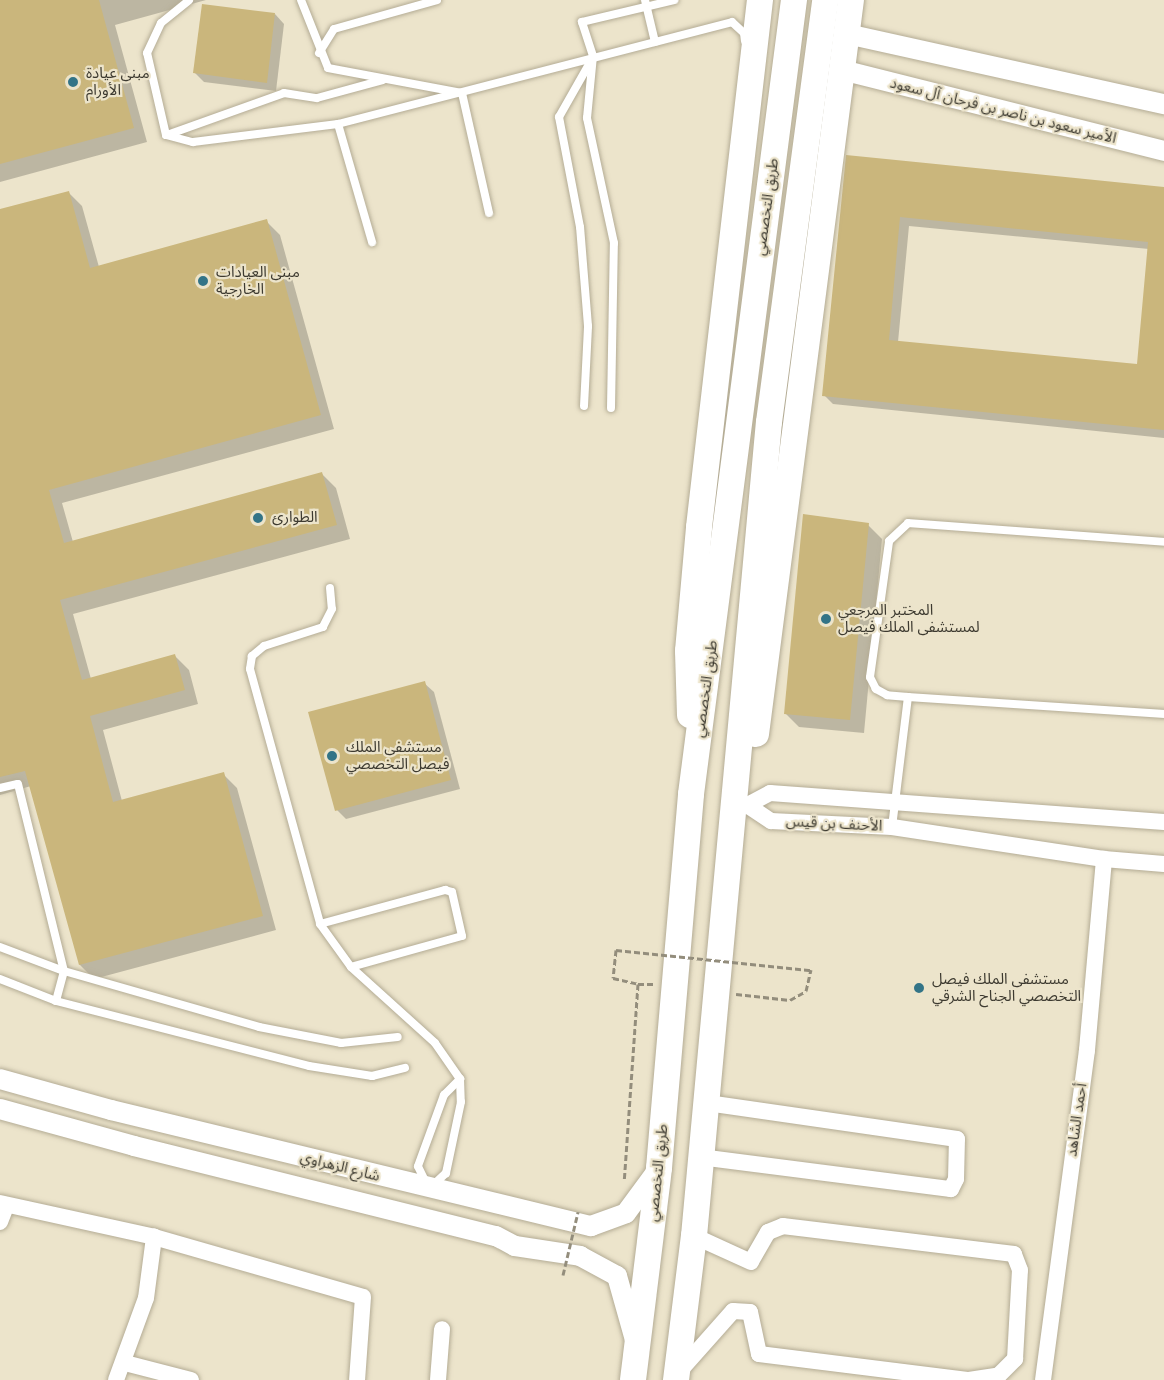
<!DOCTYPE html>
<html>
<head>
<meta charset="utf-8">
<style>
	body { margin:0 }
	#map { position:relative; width:1164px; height:1380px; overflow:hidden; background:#ece4cb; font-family:Roboto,"Noto Sans Arabic",sans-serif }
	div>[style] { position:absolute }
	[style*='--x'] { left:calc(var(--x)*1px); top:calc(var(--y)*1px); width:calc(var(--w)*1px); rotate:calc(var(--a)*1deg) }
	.shadow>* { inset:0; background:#0003 }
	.building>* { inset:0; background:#cab67c }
	.path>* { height:3px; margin-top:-1.5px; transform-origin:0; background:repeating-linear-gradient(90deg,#938d7c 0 6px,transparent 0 9px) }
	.roads { filter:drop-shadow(0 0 2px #b4ac95) drop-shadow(0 0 2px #b4ac95) }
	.service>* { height:8px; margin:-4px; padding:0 4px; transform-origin:4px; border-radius:4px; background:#fff }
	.minor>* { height:16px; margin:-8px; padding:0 8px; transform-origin:8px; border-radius:8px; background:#fff }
	.tertiary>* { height:20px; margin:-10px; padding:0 10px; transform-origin:10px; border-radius:10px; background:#fff }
	.primary>* { height:26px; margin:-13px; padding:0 13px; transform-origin:13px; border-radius:13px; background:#fff }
	.path-bridge>* { height:3px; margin-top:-1.5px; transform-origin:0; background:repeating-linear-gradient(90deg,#938d7c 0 6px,transparent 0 9px) }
	.dots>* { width:16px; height:16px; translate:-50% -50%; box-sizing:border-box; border:3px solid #ece4cb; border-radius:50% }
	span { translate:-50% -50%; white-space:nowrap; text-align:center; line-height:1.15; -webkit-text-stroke:4.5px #ece4cb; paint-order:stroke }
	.poi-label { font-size:15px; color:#3d3a30 }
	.left { translate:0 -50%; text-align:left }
	.street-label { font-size:15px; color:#3d3a30 }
</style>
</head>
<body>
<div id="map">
	<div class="shadow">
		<i style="clip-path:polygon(0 0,206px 0,115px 25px,147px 142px,0 182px)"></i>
		<i style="clip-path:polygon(275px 14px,284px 24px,276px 91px,204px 82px,195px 73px)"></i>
		<i style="clip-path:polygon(evenodd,847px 157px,1164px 189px,1164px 438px,833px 404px,824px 395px,847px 157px,909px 226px,1149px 249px,1138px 366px,898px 342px,909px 226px)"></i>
		<i style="clip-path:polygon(68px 192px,82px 206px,99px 267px,266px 221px,280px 235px,334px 429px,62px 503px,73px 542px,322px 474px,336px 488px,350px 539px,73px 614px,91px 679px,175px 656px,189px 670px,198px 704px,103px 730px,122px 801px,223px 774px,237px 788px,276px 930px,94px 979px,80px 965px,31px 786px,0 795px,0 211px)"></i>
		<i style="clip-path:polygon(868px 525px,882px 539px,864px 733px,799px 727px,785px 713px)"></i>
		<i style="clip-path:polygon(424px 683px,434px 692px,460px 789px,346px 819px,337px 810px)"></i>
	</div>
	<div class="building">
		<i style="clip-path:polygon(0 0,99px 0,134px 128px,0 164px)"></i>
		<i style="clip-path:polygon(202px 4px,275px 13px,267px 83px,193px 73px)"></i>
		<i style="clip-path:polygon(evenodd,846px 155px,1164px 187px,1164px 430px,822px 396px,846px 155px,900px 217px,1148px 242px,1137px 364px,889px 340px,900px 217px)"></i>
		<i style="clip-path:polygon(69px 191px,90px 268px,267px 219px,321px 415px,49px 490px,64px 543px,322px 472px,337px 525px,60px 600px,82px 680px,175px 654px,185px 690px,90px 716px,113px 802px,224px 772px,263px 916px,79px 965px,25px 771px,0 777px,0 209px)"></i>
		<i style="clip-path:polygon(803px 514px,869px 523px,850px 720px,784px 714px)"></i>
		<i style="clip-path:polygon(425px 681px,451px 780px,335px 811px,308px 712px)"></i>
	</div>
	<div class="path">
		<i style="--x:616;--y:950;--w:28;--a:96"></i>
		<i style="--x:613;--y:978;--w:26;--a:13"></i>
		<i style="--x:638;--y:984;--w:198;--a:94"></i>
		<i style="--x:638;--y:984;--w:17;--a:0"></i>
		<i style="--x:736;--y:994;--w:54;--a:6.3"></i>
		<i style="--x:790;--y:1000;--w:18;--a:-29"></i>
		<i style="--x:806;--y:991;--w:22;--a:-77"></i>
	</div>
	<div class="roads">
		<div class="service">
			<i style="--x:301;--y:0;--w:73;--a:68.3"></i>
			<i style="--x:328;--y:68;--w:136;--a:10.6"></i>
			<i style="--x:462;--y:93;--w:123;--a:77.3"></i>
			<i style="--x:645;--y:0;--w:43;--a:76.6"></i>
			<i style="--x:319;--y:53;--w:28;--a:-58"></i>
			<i style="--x:334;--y:29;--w:107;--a:-15.7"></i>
			<i style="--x:338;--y:124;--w:123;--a:73.9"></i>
			<i style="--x:166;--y:135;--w:28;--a:15"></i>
			<i style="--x:193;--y:142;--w:146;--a:-7.1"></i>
			<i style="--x:338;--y:124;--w:407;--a:-14.5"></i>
			<i style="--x:732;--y:22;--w:16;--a:43"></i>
			<i style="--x:744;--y:33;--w:8;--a:83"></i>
			<i style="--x:166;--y:135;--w:84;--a:-103"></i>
			<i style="--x:147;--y:53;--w:33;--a:-65"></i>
			<i style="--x:161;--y:23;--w:36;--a:-39"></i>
			<i style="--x:167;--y:135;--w:124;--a:-19.7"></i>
			<i style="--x:284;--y:93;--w:33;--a:9"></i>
			<i style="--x:317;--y:98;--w:68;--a:-15.3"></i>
			<i style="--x:584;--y:406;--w:80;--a:-87.1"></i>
			<i style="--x:588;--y:326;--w:99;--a:-94.6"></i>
			<i style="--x:580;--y:227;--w:112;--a:-100.8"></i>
			<i style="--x:559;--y:117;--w:67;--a:-60.4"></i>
			<i style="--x:611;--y:408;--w:165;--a:-89"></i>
			<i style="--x:614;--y:243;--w:128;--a:-102.2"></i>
			<i style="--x:587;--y:118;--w:62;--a:-84.5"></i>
			<i style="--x:593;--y:56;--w:36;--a:-108"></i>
			<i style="--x:582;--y:22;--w:95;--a:-13.4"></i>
			<i style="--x:330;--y:588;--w:21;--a:85"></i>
			<i style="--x:332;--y:609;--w:20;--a:117"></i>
			<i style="--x:323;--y:627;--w:62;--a:162.1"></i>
			<i style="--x:264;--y:646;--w:16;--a:140"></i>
			<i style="--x:252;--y:656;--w:13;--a:99"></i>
			<i style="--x:250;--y:669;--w:264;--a:74.6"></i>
			<i style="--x:320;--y:924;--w:53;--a:54.2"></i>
			<i style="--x:351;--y:967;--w:113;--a:42.1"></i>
			<i style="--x:435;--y:1043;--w:44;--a:55.2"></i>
			<i style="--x:908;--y:697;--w:21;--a:-175"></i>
			<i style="--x:887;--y:695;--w:13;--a:-151"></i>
			<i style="--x:876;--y:689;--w:13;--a:-117"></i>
			<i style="--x:870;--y:677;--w:137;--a:-82"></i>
			<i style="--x:889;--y:541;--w:26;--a:-43"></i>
			<i style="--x:908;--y:523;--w:257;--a:4.2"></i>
			<i style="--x:0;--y:788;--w:18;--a:-13"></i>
			<i style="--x:18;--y:784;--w:193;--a:76.2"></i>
			<i style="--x:64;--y:971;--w:31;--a:105"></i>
			<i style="--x:892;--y:827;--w:131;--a:-83"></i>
			<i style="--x:908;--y:697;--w:257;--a:3.8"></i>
			<i style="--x:320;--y:924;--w:130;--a:-15.2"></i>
			<i style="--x:445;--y:890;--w:7;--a:16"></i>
			<i style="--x:452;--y:892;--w:45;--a:77.2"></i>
			<i style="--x:462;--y:936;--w:115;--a:164.4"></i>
			<i style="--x:0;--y:947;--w:68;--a:20.6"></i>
			<i style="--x:64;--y:971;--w:203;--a:16"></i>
			<i style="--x:259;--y:1027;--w:84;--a:11"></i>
			<i style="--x:341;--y:1043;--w:57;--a:-6"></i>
			<i style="--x:0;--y:979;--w:60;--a:21.4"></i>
			<i style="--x:56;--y:1001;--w:261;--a:14.4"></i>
			<i style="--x:309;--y:1066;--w:64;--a:9"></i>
			<i style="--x:372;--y:1076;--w:34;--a:-14"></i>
			<i style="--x:460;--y:1079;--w:23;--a:88"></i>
			<i style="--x:461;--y:1102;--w:73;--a:101.9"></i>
			<i style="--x:446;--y:1173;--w:23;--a:137"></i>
			<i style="--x:429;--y:1189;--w:25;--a:-116"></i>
			<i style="--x:418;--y:1166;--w:76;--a:-69.9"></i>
			<i style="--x:444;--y:1095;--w:23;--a:-45"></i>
		</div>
		<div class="minor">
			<i style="--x:1164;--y:822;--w:395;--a:-175.8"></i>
			<i style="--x:770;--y:793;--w:26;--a:152"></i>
			<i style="--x:747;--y:805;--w:29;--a:34"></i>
			<i style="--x:771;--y:821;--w:121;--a:2.8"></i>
			<i style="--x:892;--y:827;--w:214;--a:8.6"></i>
			<i style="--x:1104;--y:859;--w:60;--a:4.8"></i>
			<i style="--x:700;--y:1157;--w:253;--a:7.3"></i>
			<i style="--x:951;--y:1189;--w:11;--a:-63"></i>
			<i style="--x:956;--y:1179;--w:40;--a:-88.6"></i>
			<i style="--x:957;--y:1139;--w:254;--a:-171.8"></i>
			<i style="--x:0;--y:1203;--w:158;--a:12.4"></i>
			<i style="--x:154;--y:1237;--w:217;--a:16"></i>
			<i style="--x:363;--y:1297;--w:83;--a:94.1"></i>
			<i style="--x:0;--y:1222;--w:17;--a:-69"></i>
			<i style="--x:125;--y:1363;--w:68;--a:14.4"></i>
			<i style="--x:678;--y:1373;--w:83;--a:-48.4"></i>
			<i style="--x:733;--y:1311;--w:17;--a:3"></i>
			<i style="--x:750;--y:1312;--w:43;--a:77.9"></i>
			<i style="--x:759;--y:1354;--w:212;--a:7.1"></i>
			<i style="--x:969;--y:1380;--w:30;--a:-9"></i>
			<i style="--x:999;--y:1375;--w:23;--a:-45"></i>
			<i style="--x:1015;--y:1359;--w:89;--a:-86.8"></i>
			<i style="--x:1020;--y:1270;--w:17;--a:-111"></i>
			<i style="--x:1014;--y:1254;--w:233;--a:-173.1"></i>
			<i style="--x:783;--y:1226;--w:16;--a:158"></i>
			<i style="--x:768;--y:1232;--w:34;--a:120"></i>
			<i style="--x:751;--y:1262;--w:63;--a:-155.5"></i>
			<i style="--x:116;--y:1380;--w:87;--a:-69.9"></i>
			<i style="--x:146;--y:1298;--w:62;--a:-82.5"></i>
			<i style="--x:438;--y:1380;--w:51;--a:-85.5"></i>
			<i style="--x:1043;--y:1380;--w:333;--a:-82.4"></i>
			<i style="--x:1087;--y:1050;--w:192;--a:-84.9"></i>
		</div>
		<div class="tertiary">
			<i style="--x:847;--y:34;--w:325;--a:12.5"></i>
			<i style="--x:842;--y:70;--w:332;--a:14.1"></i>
			<i style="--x:0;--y:1079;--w:115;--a:15.6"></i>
			<i style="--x:111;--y:1110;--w:494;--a:13.6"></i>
			<i style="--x:591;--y:1226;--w:37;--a:-20"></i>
			<i style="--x:626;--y:1213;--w:56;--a:-53.7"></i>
			<i style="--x:0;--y:1109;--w:139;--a:15.4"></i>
			<i style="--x:134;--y:1146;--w:373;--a:14"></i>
			<i style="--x:496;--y:1236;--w:21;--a:28"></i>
			<i style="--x:515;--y:1246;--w:66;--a:8.7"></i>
			<i style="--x:580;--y:1256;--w:42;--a:28.4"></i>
			<i style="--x:617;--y:1276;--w:66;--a:74.3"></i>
		</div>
		<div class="primary">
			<i style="--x:690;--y:715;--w:64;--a:-91.8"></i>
			<i style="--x:688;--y:651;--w:124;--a:-84.9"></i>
			<i style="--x:699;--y:527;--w:531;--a:-83.4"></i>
			<i style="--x:756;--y:734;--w:740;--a:-82.63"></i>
			<i style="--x:633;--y:1380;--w:214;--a:-83"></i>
			<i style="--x:659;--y:1168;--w:375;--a:-85.1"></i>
			<i style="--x:691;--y:794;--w:801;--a:-82.61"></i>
			<i style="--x:676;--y:1380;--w:145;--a:-82.9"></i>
			<i style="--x:694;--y:1236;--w:817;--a:-84.74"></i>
			<i style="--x:769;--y:422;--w:426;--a:-82.4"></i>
		</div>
	</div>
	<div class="path-bridge">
		<i style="--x:616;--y:950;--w:196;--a:5.9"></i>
		<i style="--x:563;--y:1275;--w:65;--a:-76.6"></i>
	</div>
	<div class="dots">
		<i style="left:73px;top:82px;background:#337487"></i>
		<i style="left:203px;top:281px;background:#337487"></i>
		<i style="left:258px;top:518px;background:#337487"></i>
		<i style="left:826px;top:619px;background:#337487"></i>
		<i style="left:332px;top:756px;background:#337487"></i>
		<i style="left:919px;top:988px;background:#337487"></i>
	</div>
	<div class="poi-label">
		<span class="left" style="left:86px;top:82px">مبنى عيادة<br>الأورام</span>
		<span class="left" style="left:216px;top:281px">مبنى العيادات<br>الخارجية</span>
		<span class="left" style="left:272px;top:518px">الطوارئ</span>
		<span class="left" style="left:838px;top:619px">المختبر المرجعي<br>لمستشفى الملك فيصل</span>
		<span class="left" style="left:346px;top:756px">مستشفى الملك<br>فيصل التخصصي</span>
		<span class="left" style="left:932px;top:988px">مستشفى الملك فيصل<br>التخصصي الجناح الشرقي</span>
	</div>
	<div class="street-label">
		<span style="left:1003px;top:111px;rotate:14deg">الأمير سعود بن ناصر بن فرحان آل سعود</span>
		<span style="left:767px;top:207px;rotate:-82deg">طريق التخصصي</span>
		<span style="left:706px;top:689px;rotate:-82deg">طريق التخصصي</span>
		<span style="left:834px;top:824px;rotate:3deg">الأحنف بن قيس</span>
		<span style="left:1077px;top:1120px;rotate:-82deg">أحمد الشاهد</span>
		<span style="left:340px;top:1167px;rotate:14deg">شارع الزهراوي</span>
		<span style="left:658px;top:1173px;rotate:-84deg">طريق التخصصي</span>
	</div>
</div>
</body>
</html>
